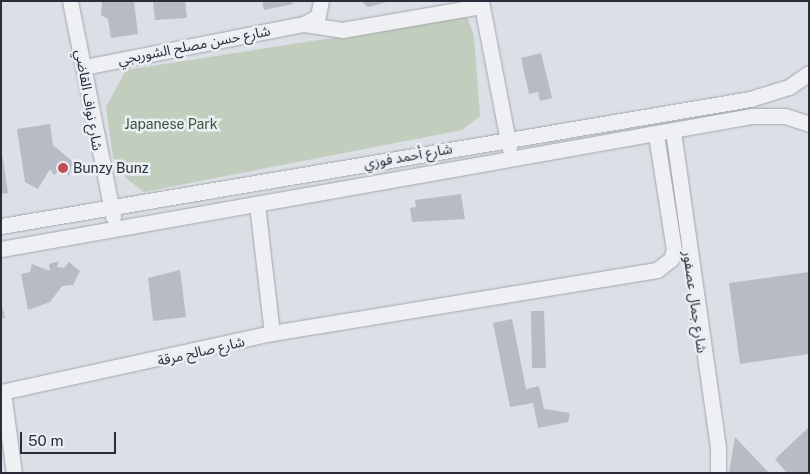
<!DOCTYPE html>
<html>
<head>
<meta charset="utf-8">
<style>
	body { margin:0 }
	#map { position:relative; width:810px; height:474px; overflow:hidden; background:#dcdfe5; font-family:"Public Sans","Noto Sans Arabic",sans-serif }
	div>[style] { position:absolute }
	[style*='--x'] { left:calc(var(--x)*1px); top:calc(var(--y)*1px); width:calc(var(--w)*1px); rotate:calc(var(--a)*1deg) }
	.green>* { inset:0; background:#c1cebe }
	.building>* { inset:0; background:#b7bbc4 }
	.roads { filter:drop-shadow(0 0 1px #a2a6ae) drop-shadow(0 0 1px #a2a6ae) }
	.minor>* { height:15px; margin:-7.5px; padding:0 7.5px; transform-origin:7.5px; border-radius:7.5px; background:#eef0f3 }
	.dots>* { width:14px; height:14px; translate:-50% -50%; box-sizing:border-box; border:2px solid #ebeef3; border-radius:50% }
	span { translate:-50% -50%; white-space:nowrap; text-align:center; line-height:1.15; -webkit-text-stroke:5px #ebeef3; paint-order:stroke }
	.street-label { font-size:14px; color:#282d39 }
	.park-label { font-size:14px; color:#3a5337 }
	.poi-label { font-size:14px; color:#282d39 }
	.left { translate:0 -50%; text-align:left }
	.frame { position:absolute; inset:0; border:2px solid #282d39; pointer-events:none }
	.scale { position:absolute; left:20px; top:432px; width:96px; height:22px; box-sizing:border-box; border:2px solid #282d39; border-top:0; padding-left:6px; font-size:15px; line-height:18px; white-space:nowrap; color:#282d39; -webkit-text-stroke:4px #ebeef3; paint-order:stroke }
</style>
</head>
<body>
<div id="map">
	<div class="green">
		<i style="clip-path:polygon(467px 17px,474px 35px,480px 116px,462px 130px,144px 192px,127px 179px,113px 157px,106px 107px,126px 70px)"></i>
	</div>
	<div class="building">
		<i style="clip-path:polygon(102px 1px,134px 1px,138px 34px,111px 38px,108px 19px,101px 15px)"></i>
		<i style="clip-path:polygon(153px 1px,185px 1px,187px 18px,155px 20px)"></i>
		<i style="clip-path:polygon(262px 1px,292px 1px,293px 4px,264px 10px)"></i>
		<i style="clip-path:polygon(361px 1px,387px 1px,387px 2px,368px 7px)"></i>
		<i style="clip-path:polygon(541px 53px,552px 98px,540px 101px,538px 92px,529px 94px,521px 58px)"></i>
		<i style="clip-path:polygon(50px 124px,53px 145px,73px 162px,69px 176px,63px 168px,54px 175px,50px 169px,38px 189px,25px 182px,17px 129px)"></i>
		<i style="clip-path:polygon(1px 147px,8px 193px,1px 194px)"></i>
		<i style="clip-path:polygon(461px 194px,465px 219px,412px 222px,410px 208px,416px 207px,415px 200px)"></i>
		<i style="clip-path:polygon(59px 261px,57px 267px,64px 268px,69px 262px,80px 271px,73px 285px,62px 286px,50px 302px,28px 310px,21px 274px,30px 272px,32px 264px,50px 271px,49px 264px)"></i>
		<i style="clip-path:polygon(180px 270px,186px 317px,153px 321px,148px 278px)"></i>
		<i style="clip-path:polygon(809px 272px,809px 354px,740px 364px,729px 283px)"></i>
		<i style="clip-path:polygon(1px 302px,5px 318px,1px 319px)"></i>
		<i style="clip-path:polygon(531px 311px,544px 311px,546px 368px,532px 368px)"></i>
		<i style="clip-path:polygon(512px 319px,526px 389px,539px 386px,544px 409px,570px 413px,568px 422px,538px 428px,533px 403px,510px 407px,493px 323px)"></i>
		<i style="clip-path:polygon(809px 427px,809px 473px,787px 473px,775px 459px)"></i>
		<i style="clip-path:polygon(735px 437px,769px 473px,729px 473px)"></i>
	</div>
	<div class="roads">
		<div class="minor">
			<i style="--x:70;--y:1;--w:220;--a:78.7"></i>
			<i style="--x:481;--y:1;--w:149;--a:79.1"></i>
			<i style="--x:304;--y:24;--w:16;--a:-30"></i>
			<i style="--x:318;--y:16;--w:15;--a:-79"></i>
			<i style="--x:84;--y:67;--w:224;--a:-11.1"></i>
			<i style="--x:304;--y:24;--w:38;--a:9"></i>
			<i style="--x:342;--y:30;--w:141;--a:-9.8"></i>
			<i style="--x:673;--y:131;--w:320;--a:81.9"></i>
			<i style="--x:718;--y:448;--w:25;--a:90"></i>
			<i style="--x:257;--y:204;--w:130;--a:83.4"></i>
			<i style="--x:1;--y:226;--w:760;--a:-9.62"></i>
			<i style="--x:750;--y:99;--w:41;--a:-17.1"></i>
			<i style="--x:789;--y:87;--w:24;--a:-35"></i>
			<i style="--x:1;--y:249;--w:763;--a:-10.04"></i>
			<i style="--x:752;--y:116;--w:33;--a:0"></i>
			<i style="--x:785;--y:116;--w:25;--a:18"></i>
			<i style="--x:1;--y:392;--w:277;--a:-12.3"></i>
			<i style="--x:272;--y:333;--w:390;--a:-9.3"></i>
			<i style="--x:657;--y:270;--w:18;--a:-38"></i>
			<i style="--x:671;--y:259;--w:9;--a:-72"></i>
			<i style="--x:674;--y:250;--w:116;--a:-98.9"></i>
			<i style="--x:3;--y:392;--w:82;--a:82.3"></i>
		</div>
	</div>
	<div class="dots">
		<i style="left:63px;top:168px;background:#be4d58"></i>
	</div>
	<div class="street-label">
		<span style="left:194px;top:45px;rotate:-11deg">شارع حسن مصلح الشوربجي</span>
		<span style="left:89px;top:100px;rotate:80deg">شارع نواف القاضي</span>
		<span style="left:408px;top:156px;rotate:-10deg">شارع أحمد فوزي</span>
		<span style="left:695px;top:302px;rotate:82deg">شارع جمال عصفور</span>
		<span style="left:201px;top:351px;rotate:-13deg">شارع صالح مرقة</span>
	</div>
	<div class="park-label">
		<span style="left:171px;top:124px">Japanese Park</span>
	</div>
	<div class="poi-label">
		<span class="left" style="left:73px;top:168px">Bunzy Bunz</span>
	</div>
	<div class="frame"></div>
	<div class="scale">50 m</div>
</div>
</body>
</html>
